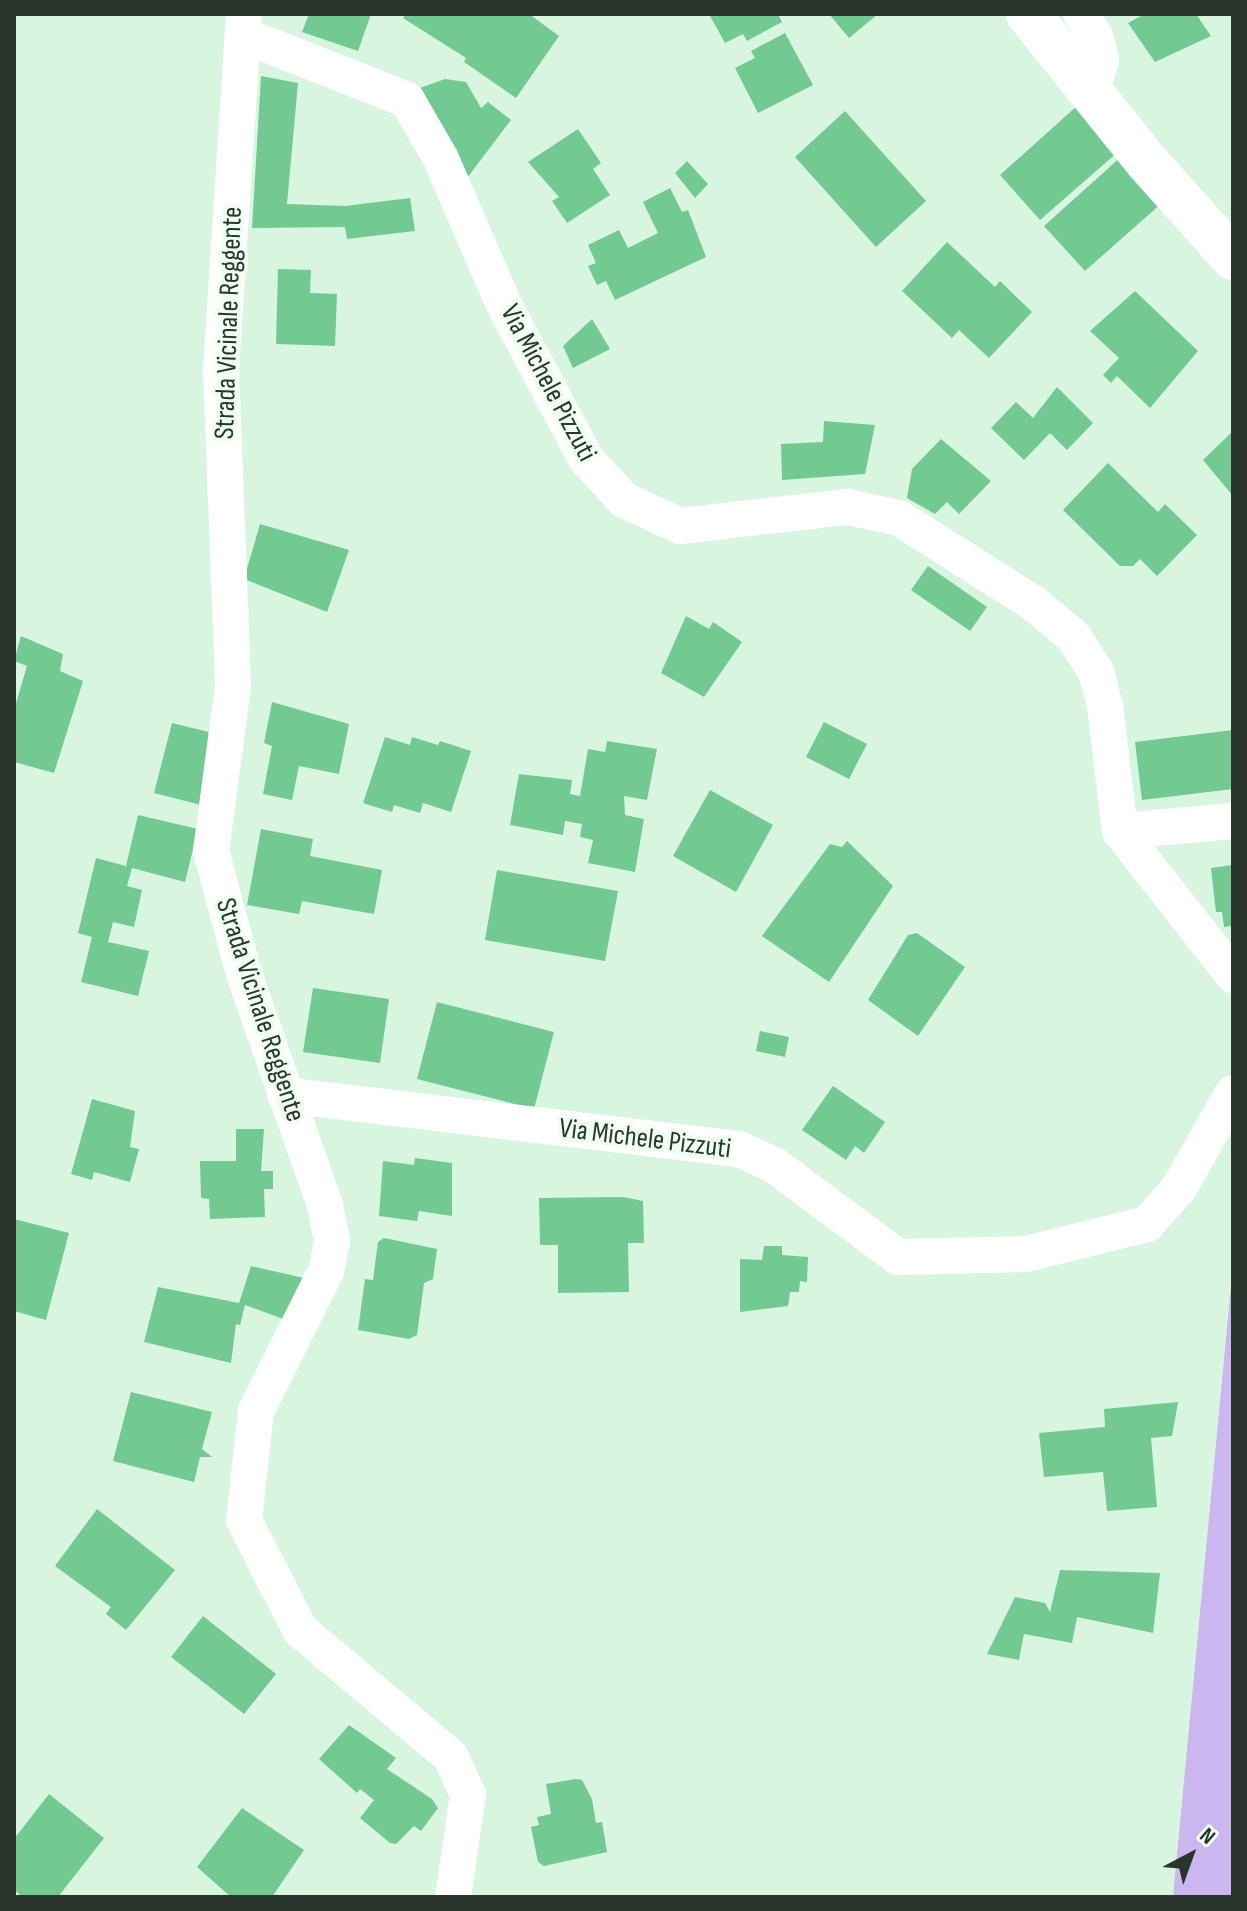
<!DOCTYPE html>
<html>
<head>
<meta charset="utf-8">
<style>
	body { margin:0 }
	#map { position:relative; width:1247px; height:1911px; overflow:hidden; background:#d8f5e0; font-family:"Sofia Sans Condensed",sans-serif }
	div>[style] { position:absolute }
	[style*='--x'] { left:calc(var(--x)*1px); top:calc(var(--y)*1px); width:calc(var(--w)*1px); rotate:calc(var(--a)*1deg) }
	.green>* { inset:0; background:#cbb6ef }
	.building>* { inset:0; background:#72c991 }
	.street>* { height:36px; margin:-18px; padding:0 18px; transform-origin:18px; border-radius:18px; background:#fff }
	.secondary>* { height:44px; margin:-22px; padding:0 22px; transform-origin:22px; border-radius:22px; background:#fff }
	span { translate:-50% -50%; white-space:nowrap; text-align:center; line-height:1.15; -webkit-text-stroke:8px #eefff2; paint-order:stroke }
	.street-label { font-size:28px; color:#2a352d }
	.frame { position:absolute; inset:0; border:16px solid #2a352d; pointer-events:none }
	.north { position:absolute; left:1151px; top:1815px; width:80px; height:80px; -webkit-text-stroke:6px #eefff2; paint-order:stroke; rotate:41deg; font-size:22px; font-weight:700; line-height:32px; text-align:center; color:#2a352d }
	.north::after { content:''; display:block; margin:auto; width:28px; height:36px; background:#2a352d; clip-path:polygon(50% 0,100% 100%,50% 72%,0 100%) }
</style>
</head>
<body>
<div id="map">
	<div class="green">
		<i style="clip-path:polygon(1233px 1265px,1233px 1897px,1173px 1897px)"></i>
	</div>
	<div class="building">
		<i style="clip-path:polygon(309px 14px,371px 14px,358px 51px,302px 32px)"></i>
		<i style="clip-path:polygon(406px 14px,529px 14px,559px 36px,516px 98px,464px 62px,466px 58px,403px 18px)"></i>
		<i style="clip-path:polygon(709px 14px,778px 14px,782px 22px,747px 41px,743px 34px,725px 43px)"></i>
		<i style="clip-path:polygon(829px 14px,878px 14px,849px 38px)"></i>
		<i style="clip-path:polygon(1145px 14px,1196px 14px,1211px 36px,1155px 62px,1128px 23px)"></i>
		<i style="clip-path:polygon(785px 33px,813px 85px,758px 113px,735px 68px,755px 58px,751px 51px)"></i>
		<i style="clip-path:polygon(261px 76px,298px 83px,287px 204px,345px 206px,410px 198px,415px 231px,347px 239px,345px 227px,252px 228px)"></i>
		<i style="clip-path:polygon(445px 79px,466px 82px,481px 108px,488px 102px,511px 120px,467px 178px,420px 88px)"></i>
		<i style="clip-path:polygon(1078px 105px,1119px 151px,1040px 220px,1000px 175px)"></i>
		<i style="clip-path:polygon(845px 111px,926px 201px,876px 247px,795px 157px)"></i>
		<i style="clip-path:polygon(578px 129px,601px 163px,593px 169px,610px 195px,567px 223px,552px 201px,559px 197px,528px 162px)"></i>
		<i style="clip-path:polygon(1122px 156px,1163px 202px,1085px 271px,1044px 226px)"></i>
		<i style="clip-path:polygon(687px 161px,708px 184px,695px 198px,675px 173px)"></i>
		<i style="clip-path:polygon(670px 188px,682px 212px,688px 210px,706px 257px,615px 300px,606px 281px,597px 285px,588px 266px,596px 263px,588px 245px,619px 230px,628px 248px,658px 233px,643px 202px)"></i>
		<i style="clip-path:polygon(947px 242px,995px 287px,1000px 281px,1032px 312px,989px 358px,959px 330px,952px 338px,902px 291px)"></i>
		<i style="clip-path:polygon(278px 269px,311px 270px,310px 293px,337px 294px,335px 346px,276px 344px)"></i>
		<i style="clip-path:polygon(1135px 291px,1198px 351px,1150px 408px,1117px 376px,1111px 383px,1103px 375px,1119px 358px,1090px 331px)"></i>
		<i style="clip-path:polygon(592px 319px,610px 349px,573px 368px,563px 346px)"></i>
		<i style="clip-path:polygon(1057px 387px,1093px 423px,1067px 450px,1050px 433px,1024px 460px,991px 428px,1016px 402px,1033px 418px)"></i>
		<i style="clip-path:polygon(824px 421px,875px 425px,865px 474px,782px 480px,781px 444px,823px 442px)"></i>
		<i style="clip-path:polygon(1233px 431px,1233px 496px,1203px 460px)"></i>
		<i style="clip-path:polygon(941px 439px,991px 481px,959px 514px,947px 502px,935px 514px,907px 498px,912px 469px)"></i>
		<i style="clip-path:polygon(1108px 463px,1158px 512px,1165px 504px,1197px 535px,1157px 576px,1140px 559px,1133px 566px,1120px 566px,1063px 510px)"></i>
		<i style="clip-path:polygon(260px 524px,349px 550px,327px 612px,244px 579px)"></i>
		<i style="clip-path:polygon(928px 566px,987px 607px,970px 631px,911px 590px)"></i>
		<i style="clip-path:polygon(686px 616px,709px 629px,713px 622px,742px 642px,704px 697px,661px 673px)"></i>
		<i style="clip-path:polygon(21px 636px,63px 654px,60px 671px,83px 681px,54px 773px,14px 762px,14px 710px,27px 666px,14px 661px)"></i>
		<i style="clip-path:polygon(272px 702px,349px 724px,339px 774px,299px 766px,292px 800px,263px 794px,272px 746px,264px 743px)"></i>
		<i style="clip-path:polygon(824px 722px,867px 744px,849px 779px,806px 757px)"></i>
		<i style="clip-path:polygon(172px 723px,217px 734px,205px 806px,154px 793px)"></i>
		<i style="clip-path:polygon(1233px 730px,1233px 789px,1142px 800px,1135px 742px)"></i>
		<i style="clip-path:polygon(385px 737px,410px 745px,412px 737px,438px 745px,440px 741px,471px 751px,451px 812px,423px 803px,420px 813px,394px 805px,392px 812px,363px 803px)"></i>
		<i style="clip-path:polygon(607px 741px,657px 749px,647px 800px,624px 796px,625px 815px,644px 819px,635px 872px,588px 863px,593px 840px,580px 837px,582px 824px,565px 821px,563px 835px,510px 825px,519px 774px,572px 780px,570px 794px,580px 796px,588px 749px,605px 752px)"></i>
		<i style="clip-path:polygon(710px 790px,773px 825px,736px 892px,673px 856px)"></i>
		<i style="clip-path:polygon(138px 815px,198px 829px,185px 882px,132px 868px,127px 886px,142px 890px,134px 927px,113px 922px,108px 942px,149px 951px,138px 996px,81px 982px,92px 937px,78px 933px,96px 858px,126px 866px)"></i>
		<i style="clip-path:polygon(261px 829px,313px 839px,310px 856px,382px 870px,374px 914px,302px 901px,299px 914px,247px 905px)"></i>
		<i style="clip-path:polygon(847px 841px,893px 886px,829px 982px,762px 936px,830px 844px,842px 847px)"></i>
		<i style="clip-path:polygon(1233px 865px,1233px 926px,1224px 927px,1222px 912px,1216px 912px,1211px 868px)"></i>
		<i style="clip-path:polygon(497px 870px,618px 891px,605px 961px,485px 940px)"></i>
		<i style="clip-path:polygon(917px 933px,965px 967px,918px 1036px,868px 1000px,908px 935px)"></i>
		<i style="clip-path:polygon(313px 988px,389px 999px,380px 1063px,303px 1052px)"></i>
		<i style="clip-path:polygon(437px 1002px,554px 1032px,534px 1109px,417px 1079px)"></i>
		<i style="clip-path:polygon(760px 1031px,789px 1037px,785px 1057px,756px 1051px)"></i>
		<i style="clip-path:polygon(833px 1086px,885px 1122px,864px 1153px,855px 1146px,846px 1160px,802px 1130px)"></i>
		<i style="clip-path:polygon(92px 1099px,135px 1111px,130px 1147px,139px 1149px,130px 1182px,94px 1172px,92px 1180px,71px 1174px)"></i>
		<i style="clip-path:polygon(236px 1129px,264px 1129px,261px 1171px,273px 1171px,273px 1189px,264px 1189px,265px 1217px,210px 1219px,209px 1199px,201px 1198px,200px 1161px,236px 1161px)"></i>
		<i style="clip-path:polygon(415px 1158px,452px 1163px,452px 1216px,419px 1211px,417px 1221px,379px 1216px,383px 1161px,414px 1165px)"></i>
		<i style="clip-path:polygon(623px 1197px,643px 1201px,644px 1243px,628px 1243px,629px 1292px,558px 1293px,558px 1245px,540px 1245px,539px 1198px)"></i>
		<i style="clip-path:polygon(14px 1219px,69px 1233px,46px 1320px,14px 1311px)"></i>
		<i style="clip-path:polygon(384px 1238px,437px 1249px,433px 1279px,424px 1283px,417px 1335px,409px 1339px,358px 1330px,365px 1279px,373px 1280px,378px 1242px)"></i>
		<i style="clip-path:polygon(764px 1246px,782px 1246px,782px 1255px,808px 1257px,807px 1282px,800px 1281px,799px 1292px,790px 1292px,788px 1306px,740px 1312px,740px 1259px,762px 1260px)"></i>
		<i style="clip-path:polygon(251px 1266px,308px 1279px,286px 1320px,245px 1305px,240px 1325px,236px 1324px,231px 1363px,144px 1342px,158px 1287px,239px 1303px)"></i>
		<i style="clip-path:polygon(131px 1392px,212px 1412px,202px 1449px,212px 1457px,200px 1457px,194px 1482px,113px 1461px)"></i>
		<i style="clip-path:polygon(1178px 1402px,1172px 1436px,1151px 1438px,1157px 1507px,1107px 1511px,1103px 1472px,1044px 1477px,1039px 1433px,1105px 1427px,1104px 1409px)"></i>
		<i style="clip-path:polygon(97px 1509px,175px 1570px,126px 1630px,106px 1614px,111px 1607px,55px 1566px)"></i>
		<i style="clip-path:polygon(1060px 1570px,1160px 1573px,1153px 1633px,1077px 1617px,1072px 1643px,1024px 1634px,1019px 1660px,987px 1654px,1015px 1597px,1045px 1603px,1050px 1612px)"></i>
		<i style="clip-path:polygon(203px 1616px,276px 1674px,244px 1714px,171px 1657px)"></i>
		<i style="clip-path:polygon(349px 1725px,396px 1758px,387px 1769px,432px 1799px,438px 1808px,421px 1831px,414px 1826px,396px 1844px,390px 1843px,360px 1818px,374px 1800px,360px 1789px,357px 1793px,319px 1759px)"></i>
		<i style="clip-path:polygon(576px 1779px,582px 1780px,592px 1799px,596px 1823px,602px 1822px,607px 1852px,544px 1866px,538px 1862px,531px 1827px,539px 1825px,537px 1817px,551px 1814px,546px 1784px)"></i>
		<i style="clip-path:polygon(49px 1794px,104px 1838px,58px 1897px,23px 1897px,14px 1890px,14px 1839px)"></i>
		<i style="clip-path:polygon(242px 1808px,304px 1850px,272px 1897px,231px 1897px,197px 1867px)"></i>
	</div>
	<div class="street">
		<i style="--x:244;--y:14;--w:357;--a:93.7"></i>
		<i style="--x:221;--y:370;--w:316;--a:87.8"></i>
		<i style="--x:233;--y:686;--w:166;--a:97.6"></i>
		<i style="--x:211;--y:851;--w:127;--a:75"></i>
		<i style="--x:244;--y:974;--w:245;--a:70.7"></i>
		<i style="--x:325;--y:1205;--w:37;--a:79"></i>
		<i style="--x:332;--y:1241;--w:31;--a:101"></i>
		<i style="--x:326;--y:1271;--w:157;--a:116.6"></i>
		<i style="--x:256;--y:1411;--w:110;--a:96.3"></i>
		<i style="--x:244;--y:1520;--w:123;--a:63"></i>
		<i style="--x:300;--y:1630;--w:196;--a:40"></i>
		<i style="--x:450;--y:1756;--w:42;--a:64.7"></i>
		<i style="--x:468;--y:1794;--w:104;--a:98.3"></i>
		<i style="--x:1081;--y:14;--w:28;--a:58"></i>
		<i style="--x:1096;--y:38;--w:23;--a:77"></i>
		<i style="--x:1101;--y:60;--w:31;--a:107"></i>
		<i style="--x:243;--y:35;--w:176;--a:21.6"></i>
		<i style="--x:407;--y:100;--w:68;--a:60"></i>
		<i style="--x:441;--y:159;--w:161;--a:66.6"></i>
		<i style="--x:505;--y:307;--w:172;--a:61.9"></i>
		<i style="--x:586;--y:459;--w:56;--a:47.2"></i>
		<i style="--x:624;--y:500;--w:62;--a:24.9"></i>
		<i style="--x:680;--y:526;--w:169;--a:-6.5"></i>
		<i style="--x:848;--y:507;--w:52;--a:12.2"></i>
		<i style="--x:899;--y:518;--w:159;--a:32.4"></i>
		<i style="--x:1033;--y:603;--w:52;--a:39.5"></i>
		<i style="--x:1073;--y:636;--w:43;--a:57.4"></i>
		<i style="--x:1096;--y:672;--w:35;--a:75"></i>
		<i style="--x:1105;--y:706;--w:126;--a:83.2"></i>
		<i style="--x:1120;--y:831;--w:183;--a:51.9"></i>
		<i style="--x:1120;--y:831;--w:113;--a:-5.1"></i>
		<i style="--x:285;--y:1095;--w:457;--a:6.8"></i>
		<i style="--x:739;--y:1149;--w:38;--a:25"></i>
		<i style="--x:774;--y:1165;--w:154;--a:36.6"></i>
		<i style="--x:898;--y:1257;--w:128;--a:-1.3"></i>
		<i style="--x:1026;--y:1254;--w:125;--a:-13.9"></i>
		<i style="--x:1147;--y:1224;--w:48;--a:-48.4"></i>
		<i style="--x:1179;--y:1188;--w:109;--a:-60.4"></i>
	</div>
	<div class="secondary">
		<i style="--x:1028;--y:14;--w:190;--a:51.2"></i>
		<i style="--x:1147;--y:162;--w:129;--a:48.1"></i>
	</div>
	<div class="street-label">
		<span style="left:229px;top:323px;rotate:-88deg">Strada Vicinale Reggente</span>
		<span style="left:548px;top:383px;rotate:62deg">Via Michele Pizzuti</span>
		<span style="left:260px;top:1010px;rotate:72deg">Strada Vicinale Reggente</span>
		<span style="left:645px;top:1139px;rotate:7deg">Via Michele Pizzuti</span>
	</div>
	<div class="frame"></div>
	<div class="north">N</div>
</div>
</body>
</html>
